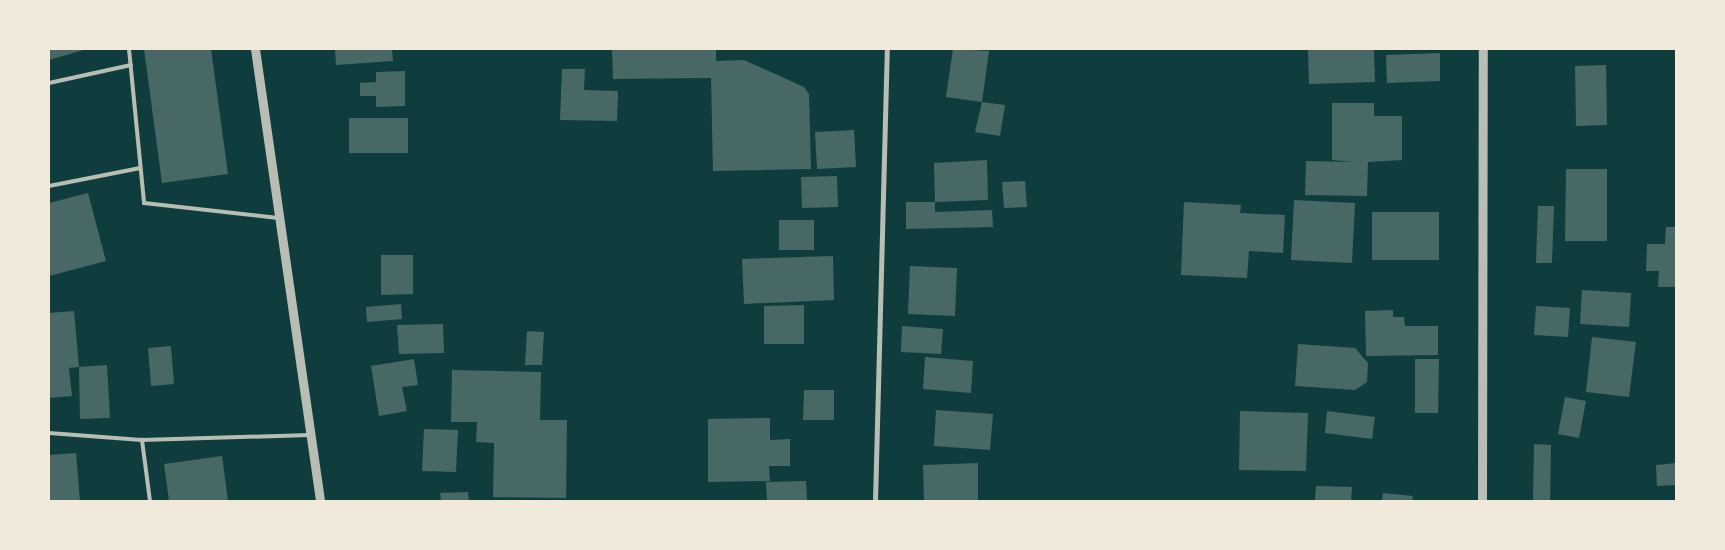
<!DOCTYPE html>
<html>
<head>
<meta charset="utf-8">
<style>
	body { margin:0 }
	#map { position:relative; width:1725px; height:550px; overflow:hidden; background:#0f3d3e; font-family:"Sofia Sans Condensed",sans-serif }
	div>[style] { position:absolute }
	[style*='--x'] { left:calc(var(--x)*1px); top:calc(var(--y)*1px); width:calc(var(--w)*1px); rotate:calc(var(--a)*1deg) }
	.building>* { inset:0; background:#486865 }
	.service>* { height:4px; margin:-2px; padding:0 2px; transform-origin:2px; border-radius:2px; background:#b8beb3 }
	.minor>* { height:5px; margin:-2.5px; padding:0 2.5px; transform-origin:2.5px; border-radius:2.5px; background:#b8beb3 }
	.tertiary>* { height:9px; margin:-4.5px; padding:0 4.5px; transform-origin:4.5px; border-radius:4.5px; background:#b8beb3 }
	span { translate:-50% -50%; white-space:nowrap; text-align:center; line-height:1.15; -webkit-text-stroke:5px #f1e9da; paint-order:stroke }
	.frame { position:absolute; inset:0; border:50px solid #f1e9da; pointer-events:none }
</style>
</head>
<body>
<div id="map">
	<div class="building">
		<i style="clip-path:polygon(49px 49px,87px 49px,49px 60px)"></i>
		<i style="clip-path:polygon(144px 49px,211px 49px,228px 174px,162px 183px)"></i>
		<i style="clip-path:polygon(335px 49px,392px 49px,393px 61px,336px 65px)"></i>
		<i style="clip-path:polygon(612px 49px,716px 49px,716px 61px,744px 60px,804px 87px,809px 94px,811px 169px,713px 171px,711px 78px,613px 79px)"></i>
		<i style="clip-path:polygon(953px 49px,989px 51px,982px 102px,946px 97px)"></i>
		<i style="clip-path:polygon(1308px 49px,1374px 49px,1375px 82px,1309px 84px)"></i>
		<i style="clip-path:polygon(1440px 53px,1440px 81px,1387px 83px,1386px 55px)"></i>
		<i style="clip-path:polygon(1606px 65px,1607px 125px,1576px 126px,1575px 66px)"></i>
		<i style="clip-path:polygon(562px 69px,585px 69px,584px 90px,618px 91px,617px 121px,560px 120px)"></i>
		<i style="clip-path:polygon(405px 71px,405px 106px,376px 107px,376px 96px,360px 96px,360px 83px,376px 82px,376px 72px)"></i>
		<i style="clip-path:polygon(982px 102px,1005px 105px,1000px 136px,975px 132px)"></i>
		<i style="clip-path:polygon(1332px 103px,1374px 103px,1374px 116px,1402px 116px,1402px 160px,1368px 162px,1367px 196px,1305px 195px,1306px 161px,1354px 162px,1332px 160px)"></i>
		<i style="clip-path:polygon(349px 118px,408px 118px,408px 153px,349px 153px)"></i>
		<i style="clip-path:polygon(854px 130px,856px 167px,817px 169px,815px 132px)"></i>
		<i style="clip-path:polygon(987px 160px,988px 200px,935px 202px,934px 163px)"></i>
		<i style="clip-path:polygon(1566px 169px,1607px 169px,1607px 241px,1565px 241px)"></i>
		<i style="clip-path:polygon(837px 176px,838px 207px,802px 208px,801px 177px)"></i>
		<i style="clip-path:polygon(1025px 181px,1027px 207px,1004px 208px,1002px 182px)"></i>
		<i style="clip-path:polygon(88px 193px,106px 261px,49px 276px,49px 203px)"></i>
		<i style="clip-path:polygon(1294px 200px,1355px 203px,1352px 263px,1291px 260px)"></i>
		<i style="clip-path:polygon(906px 202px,935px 202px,935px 212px,992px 210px,993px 227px,906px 229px)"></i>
		<i style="clip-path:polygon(1184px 202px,1241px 205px,1240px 213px,1285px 215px,1283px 253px,1249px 251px,1247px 278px,1181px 275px)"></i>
		<i style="clip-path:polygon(1538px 206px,1554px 206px,1552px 263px,1536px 263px)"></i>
		<i style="clip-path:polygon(1372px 212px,1439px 212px,1439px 260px,1372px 260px)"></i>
		<i style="clip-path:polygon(779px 220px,814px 220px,814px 250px,779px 250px)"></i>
		<i style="clip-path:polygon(1666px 227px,1676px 227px,1676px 287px,1658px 287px,1659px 271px,1646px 271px,1647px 244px,1665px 244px)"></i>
		<i style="clip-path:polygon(381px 255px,413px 255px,413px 294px,381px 295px)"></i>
		<i style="clip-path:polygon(833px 256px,834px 300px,744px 304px,742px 259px)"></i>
		<i style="clip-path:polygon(910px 266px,957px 268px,955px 316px,908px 314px)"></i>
		<i style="clip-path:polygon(1582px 290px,1631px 293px,1629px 327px,1580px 324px)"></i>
		<i style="clip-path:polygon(401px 304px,402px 319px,367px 322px,366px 307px)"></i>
		<i style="clip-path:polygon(804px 305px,804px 344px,764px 344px,764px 306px)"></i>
		<i style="clip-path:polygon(1536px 306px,1570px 308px,1568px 337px,1534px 335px)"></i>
		<i style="clip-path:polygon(1393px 310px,1393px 317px,1404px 317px,1405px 326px,1438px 326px,1438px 355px,1366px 356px,1365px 311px)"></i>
		<i style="clip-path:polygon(74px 311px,79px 367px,107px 365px,110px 418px,80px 419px,79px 367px,69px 368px,72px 396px,49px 398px,49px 313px)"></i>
		<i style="clip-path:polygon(443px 324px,444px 353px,399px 354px,397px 325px)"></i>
		<i style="clip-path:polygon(902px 326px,943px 329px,941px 354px,901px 352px)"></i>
		<i style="clip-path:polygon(527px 331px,544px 332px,542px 365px,525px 365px)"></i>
		<i style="clip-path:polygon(1592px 337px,1636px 342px,1629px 397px,1586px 392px)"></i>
		<i style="clip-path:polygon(1298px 344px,1355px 348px,1368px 363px,1367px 382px,1355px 390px,1295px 386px)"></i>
		<i style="clip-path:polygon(171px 346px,174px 384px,151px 386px,148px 348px)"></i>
		<i style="clip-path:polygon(925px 357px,973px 361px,971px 393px,923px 389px)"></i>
		<i style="clip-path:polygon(414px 359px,418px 385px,402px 387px,407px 411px,379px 416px,371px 366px)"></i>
		<i style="clip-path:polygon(1415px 359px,1439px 359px,1438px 413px,1415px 413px)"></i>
		<i style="clip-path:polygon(452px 370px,541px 372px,540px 420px,567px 420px,566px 498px,493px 497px,494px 443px,476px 442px,477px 422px,451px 422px)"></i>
		<i style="clip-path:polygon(804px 390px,834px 390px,834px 420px,803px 420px)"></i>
		<i style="clip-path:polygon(1565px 397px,1586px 401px,1579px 438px,1558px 434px)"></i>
		<i style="clip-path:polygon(936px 410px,993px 414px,990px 450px,934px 446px)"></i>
		<i style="clip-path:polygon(1240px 411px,1308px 413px,1306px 471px,1239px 470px)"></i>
		<i style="clip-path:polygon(1327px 411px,1375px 417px,1372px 439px,1325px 433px)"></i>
		<i style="clip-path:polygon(770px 418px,770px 440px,790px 439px,790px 466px,769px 466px,770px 481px,708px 482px,708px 419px)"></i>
		<i style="clip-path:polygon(424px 429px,458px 430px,456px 472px,422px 471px)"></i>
		<i style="clip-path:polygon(1534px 444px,1551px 445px,1550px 501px,1533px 501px)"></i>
		<i style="clip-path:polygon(76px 453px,80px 501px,49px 501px,49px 455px)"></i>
		<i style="clip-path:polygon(222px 456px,228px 501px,169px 501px,164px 464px)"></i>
		<i style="clip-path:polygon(978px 463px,978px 501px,924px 501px,923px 465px)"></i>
		<i style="clip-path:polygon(1676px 463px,1676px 485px,1657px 486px,1656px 465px)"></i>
		<i style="clip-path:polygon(806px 481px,807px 501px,767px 501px,766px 482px)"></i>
		<i style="clip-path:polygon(1316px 486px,1352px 487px,1351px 501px,1315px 501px)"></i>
		<i style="clip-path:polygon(468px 492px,469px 501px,441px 501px,440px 493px)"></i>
		<i style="clip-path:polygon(1383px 493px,1413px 496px,1412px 501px,1382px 501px)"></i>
	</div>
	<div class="service">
		<i style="--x:129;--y:49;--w:155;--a:84.4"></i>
		<i style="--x:144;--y:203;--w:135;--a:6.4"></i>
		<i style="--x:49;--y:83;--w:84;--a:-12.4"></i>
		<i style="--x:49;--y:186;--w:93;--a:-11.2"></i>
		<i style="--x:49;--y:433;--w:93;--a:4.3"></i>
		<i style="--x:150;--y:501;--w:62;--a:-97.5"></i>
		<i style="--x:142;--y:440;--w:168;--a:-1.7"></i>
	</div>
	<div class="minor">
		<i style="--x:875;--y:501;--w:452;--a:-88.5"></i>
	</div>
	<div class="tertiary">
		<i style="--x:255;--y:49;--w:457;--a:81.8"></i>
		<i style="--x:1482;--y:501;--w:452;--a:-89.9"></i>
	</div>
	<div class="frame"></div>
</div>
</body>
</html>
